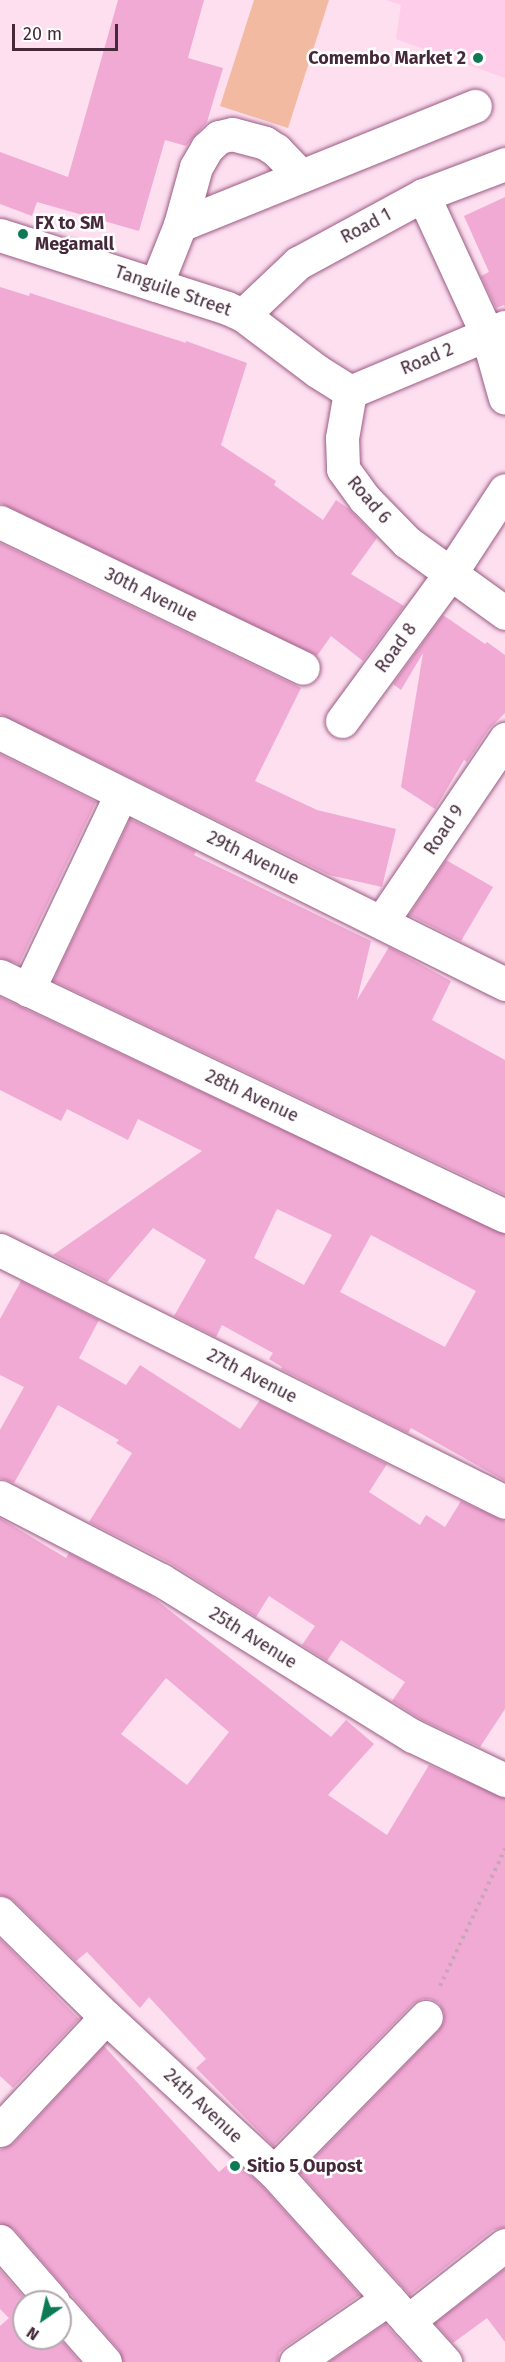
<!DOCTYPE html>
<html>
<head>
<meta charset="utf-8">
<style>
	body { margin:0 }
	#map { position:relative; width:505px; height:2362px; overflow:hidden; background:#fddff0; font-family:"Fira Sans",sans-serif }
	div>[style] { position:absolute }
	[style*='--x'] { left:calc(var(--x)*1px); top:calc(var(--y)*1px); width:calc(var(--w)*1px); rotate:calc(var(--a)*1deg) }
	.built>* { inset:0; background:#fdcde9 }
	.green>* { inset:0; background:#f3baa2 }
	.building>* { inset:0; background:#f1aad4 }
	.path>* { height:4px; margin-top:-2px; transform-origin:0; background:repeating-linear-gradient(90deg,#c5a7b8 0 3px,transparent 0 7.5px) }
	.roads { filter:drop-shadow(0 0 2px #9b5b82) drop-shadow(0 0 2px #9b5b82) }
	.minor>* { height:33px; margin:-16.5px; padding:0 16.5px; transform-origin:16.5px; border-radius:16.5px; background:#fff }
	.dots>* { width:16px; height:16px; translate:-50% -50%; box-sizing:border-box; border:3px solid #fff; border-radius:50% }
	span { translate:-50% -50%; white-space:nowrap; text-align:center; line-height:1.15; -webkit-text-stroke:5px #fff; paint-order:stroke }
	.poi-label { font-size:18px; color:#45293a; font-weight:700 }
	.right { translate:-100% -50%; text-align:right }
	.left { translate:0 -50%; text-align:left }
	.street-label { font-size:18px; color:#45293a }
	.north { position:absolute; left:12px; top:2290px; width:60px; height:60px; box-sizing:border-box; background:#fff; border:2px solid #b5a9b0; border-radius:50%; rotate:214deg; font-size:16px; font-weight:700; line-height:24px; text-align:center; color:#45293a }
	.north::after { content:''; display:block; margin:auto; width:21px; height:27px; background:#0d7a55; clip-path:polygon(50% 0,100% 100%,50% 72%,0 100%) }
	.scale { position:absolute; left:12px; top:24px; width:106px; height:27px; box-sizing:border-box; border:3px solid #45293a; border-top:0; padding-left:8px; font-size:18px; line-height:21px; white-space:nowrap; color:#45293a; -webkit-text-stroke:4px #fff; paint-order:stroke }
</style>
</head>
<body>
<div id="map">
	<div class="built">
		<i style="clip-path:polygon(386px 0,505px 0,505px 78px,396px 39px,401px 5px)"></i>
	</div>
	<div class="green">
		<i style="clip-path:polygon(254px 0,329px 0,288px 128px,220px 106px)"></i>
	</div>
	<div class="building">
		<i style="clip-path:polygon(118px 0,204px 0,188px 58px,223px 68px,207px 122px,186px 146px,165px 140px,139px 231px,37px 202px,32px 216px,0 204px,0 152px,68px 177px)"></i>
		<i style="clip-path:polygon(505px 197px,505px 307px,504px 305px,496px 308px,481px 276px,489px 272px,464px 216px)"></i>
		<i style="clip-path:polygon(0 287px,29px 296px,30px 293px,186px 343px,186px 341px,247px 363px,221px 445px,276px 481px,274px 485px,323px 520px,336px 500px,349px 509px,377px 538px,351px 574px,404px 606px,363px 661px,331px 636px,317px 656px,0 503px)"></i>
		<i style="clip-path:polygon(0 543px,301px 688px,255px 781px,317px 810px,396px 829px,382px 887px,329px 875px,0 714px)"></i>
		<i style="clip-path:polygon(443px 615px,485px 644px,487px 642px,505px 655px,505px 713px,489px 729px,467px 762px,464px 760px,435px 809px,401px 787px,423px 653px,401px 690px,393px 684px)"></i>
		<i style="clip-path:polygon(0 754px,96px 802px,19px 964px,0 958px)"></i>
		<i style="clip-path:polygon(130px 819px,196px 851px,194px 855px,371px 941px,357px 1000px,389px 947px,451px 981px,432px 1020px,505px 1060px,505px 1195px,53px 981px)"></i>
		<i style="clip-path:polygon(446px 860px,493px 887px,461px 941px,409px 915px)"></i>
		<i style="clip-path:polygon(evenodd,0 997px,505px 1234px,505px 1481px,411px 1428px,408px 1433px,281px 1369px,282px 1367px,269px 1359px,273px 1353px,222px 1325px,216px 1337px,174px 1316px,206px 1260px,153px 1228px,107px 1282px,53px 1255px,202px 1151px,138px 1119px,128px 1140px,67px 1109px,61px 1121px,0 1090px,0 997px,277px 1209px,332px 1235px,304px 1285px,254px 1258px,277px 1209px,0 997px,371px 1235px,476px 1291px,445px 1347px,340px 1292px,371px 1235px)"></i>
		<i style="clip-path:polygon(21px 1281px,99px 1320px,79px 1358px,126px 1385px,140px 1365px,240px 1429px,260px 1400px,387px 1464px,369px 1492px,420px 1525px,426px 1515px,445px 1527px,461px 1501px,505px 1521px,505px 1709px,480px 1747px,422px 1720px,392px 1701px,405px 1682px,341px 1640px,327px 1661px,302px 1645px,315px 1626px,269px 1596px,256px 1617px,170px 1563px,89px 1522px,132px 1453px,116px 1443px,119px 1440px,58px 1405px,14px 1483px,0 1478px,0 1430px,24px 1387px,0 1375px,0 1319px)"></i>
		<i style="clip-path:polygon(evenodd,0 1518px,66px 1558px,69px 1553px,150px 1595px,331px 1737px,346px 1720px,374px 1744px,328px 1795px,387px 1835px,429px 1765px,505px 1798px,505px 2227px,493px 2230px,410px 2295px,300px 2173px,439px 2030px,444px 2022px,444px 2013px,439px 2003px,430px 1999px,422px 1999px,413px 2004px,273px 2146px,196px 2068px,206px 2059px,149px 1997px,140px 2008px,87px 1952px,76px 1961px,13px 1900px,0 1895px,0 1518px,166px 1678px,229px 1732px,187px 1785px,121px 1734px,166px 1678px)"></i>
		<i style="clip-path:polygon(0 1939px,79px 2019px,13px 2088px,0 2076px)"></i>
		<i style="clip-path:polygon(104px 2046px,219px 2172px,233px 2160px,261px 2185px,360px 2295px,285px 2347px,279px 2353px,278px 2362px,123px 2362px,119px 2350px,14px 2229px,0 2223px,0 2150px,14px 2143px)"></i>
		<i style="clip-path:polygon(505px 2269px,505px 2342px,487px 2318px,453px 2343px,435px 2323px)"></i>
		<i style="clip-path:polygon(0 2270px,28px 2302px,24px 2302px,24px 2338px,59px 2338px,80px 2362px,0 2362px,0 2326px,9px 2318px,0 2309px)"></i>
		<i style="clip-path:polygon(385px 2324px,420px 2362px,329px 2362px)"></i>
	</div>
	<div class="path">
		<i style="--x:440;--y:1986;--w:152;--a:-64.6"></i>
	</div>
	<div class="roads">
		<div class="minor">
			<i style="--x:423;--y:195;--w:153;--a:65.3"></i>
			<i style="--x:487;--y:334;--w:66;--a:74.3"></i>
			<i style="--x:180;--y:225;--w:60;--a:-74.6"></i>
			<i style="--x:196;--y:167;--w:22;--a:-60"></i>
			<i style="--x:207;--y:148;--w:16;--a:-43"></i>
			<i style="--x:219;--y:137;--w:13;--a:-13"></i>
			<i style="--x:232;--y:134;--w:34;--a:15"></i>
			<i style="--x:265;--y:143;--w:13;--a:32"></i>
			<i style="--x:276;--y:150;--w:36;--a:46"></i>
			<i style="--x:0;--y:235;--w:238;--a:17.8"></i>
			<i style="--x:227;--y:308;--w:17;--a:24"></i>
			<i style="--x:243;--y:315;--w:93;--a:37.1"></i>
			<i style="--x:317;--y:371;--w:39;--a:32"></i>
			<i style="--x:350;--y:392;--w:47;--a:99.9"></i>
			<i style="--x:342;--y:438;--w:31;--a:88"></i>
			<i style="--x:343;--y:469;--w:37;--a:54"></i>
			<i style="--x:365;--y:499;--w:60;--a:45.7"></i>
			<i style="--x:407;--y:542;--w:121;--a:35.9"></i>
			<i style="--x:156;--y:285;--w:65;--a:-68.2"></i>
			<i style="--x:180;--y:225;--w:318;--a:-22"></i>
			<i style="--x:243;--y:315;--w:76;--a:-43.4"></i>
			<i style="--x:298;--y:263;--w:142;--a:-28.5"></i>
			<i style="--x:423;--y:195;--w:88;--a:-20.7"></i>
			<i style="--x:350;--y:392;--w:168;--a:-22.8"></i>
			<i style="--x:0;--y:522;--w:336;--a:25.7"></i>
			<i style="--x:342;--y:721;--w:182;--a:-53.7"></i>
			<i style="--x:450;--y:574;--w:100;--a:-56.8"></i>
			<i style="--x:0;--y:733;--w:564;--a:26.43"></i>
			<i style="--x:382;--y:921;--w:220;--a:-55.9"></i>
			<i style="--x:0;--y:976;--w:559;--a:25.42"></i>
			<i style="--x:28;--y:990;--w:217;--a:-64.6"></i>
			<i style="--x:0;--y:1250;--w:564;--a:26.52"></i>
			<i style="--x:0;--y:1497;--w:181;--a:27.3"></i>
			<i style="--x:161;--y:1580;--w:296;--a:31.8"></i>
			<i style="--x:413;--y:1736;--w:102;--a:25.6"></i>
			<i style="--x:0;--y:1913;--w:148;--a:44.5"></i>
			<i style="--x:106;--y:2017;--w:229;--a:42.7"></i>
			<i style="--x:274;--y:2172;--w:256;--a:48"></i>
			<i style="--x:0;--y:2130;--w:155;--a:-46.8"></i>
			<i style="--x:274;--y:2172;--w:217;--a:-45.6"></i>
			<i style="--x:0;--y:2241;--w:81;--a:49"></i>
			<i style="--x:60;--y:2311;--w:68;--a:48.6"></i>
			<i style="--x:408;--y:2321;--w:123;--a:-38.1"></i>
			<i style="--x:296;--y:2362;--w:112;--a:-34.4"></i>
		</div>
	</div>
	<div class="dots">
		<i style="left:478px;top:58px;background:#0d7a55"></i>
		<i style="left:23px;top:234px;background:#0d7a55"></i>
		<i style="left:235px;top:2166px;background:#0d7a55"></i>
	</div>
	<div class="poi-label">
		<span class="right" style="left:466px;top:58px">Comembo Market 2</span>
		<span class="left" style="left:35px;top:234px">FX to SM<br>Megamall</span>
		<span class="left" style="left:247px;top:2166px">Sitio 5 Oupost</span>
	</div>
	<div class="street-label">
		<span style="left:366px;top:226px;rotate:-28deg">Road 1</span>
		<span style="left:173px;top:291px;rotate:19deg">Tanguile Street</span>
		<span style="left:427px;top:359px;rotate:-23deg">Road 2</span>
		<span style="left:369px;top:500px;rotate:49deg">Road 6</span>
		<span style="left:151px;top:595px;rotate:26deg">30th Avenue</span>
		<span style="left:396px;top:648px;rotate:-54deg">Road 8</span>
		<span style="left:444px;top:830px;rotate:-56deg">Road 9</span>
		<span style="left:253px;top:858px;rotate:26deg">29th Avenue</span>
		<span style="left:252px;top:1096px;rotate:25deg">28th Avenue</span>
		<span style="left:252px;top:1376px;rotate:27deg">27th Avenue</span>
		<span style="left:253px;top:1638px;rotate:32deg">25th Avenue</span>
		<span style="left:203px;top:2106px;rotate:43deg">24th Avenue</span>
	</div>
	<div class="north">N</div>
	<div class="scale">20 m</div>
</div>
</body>
</html>
